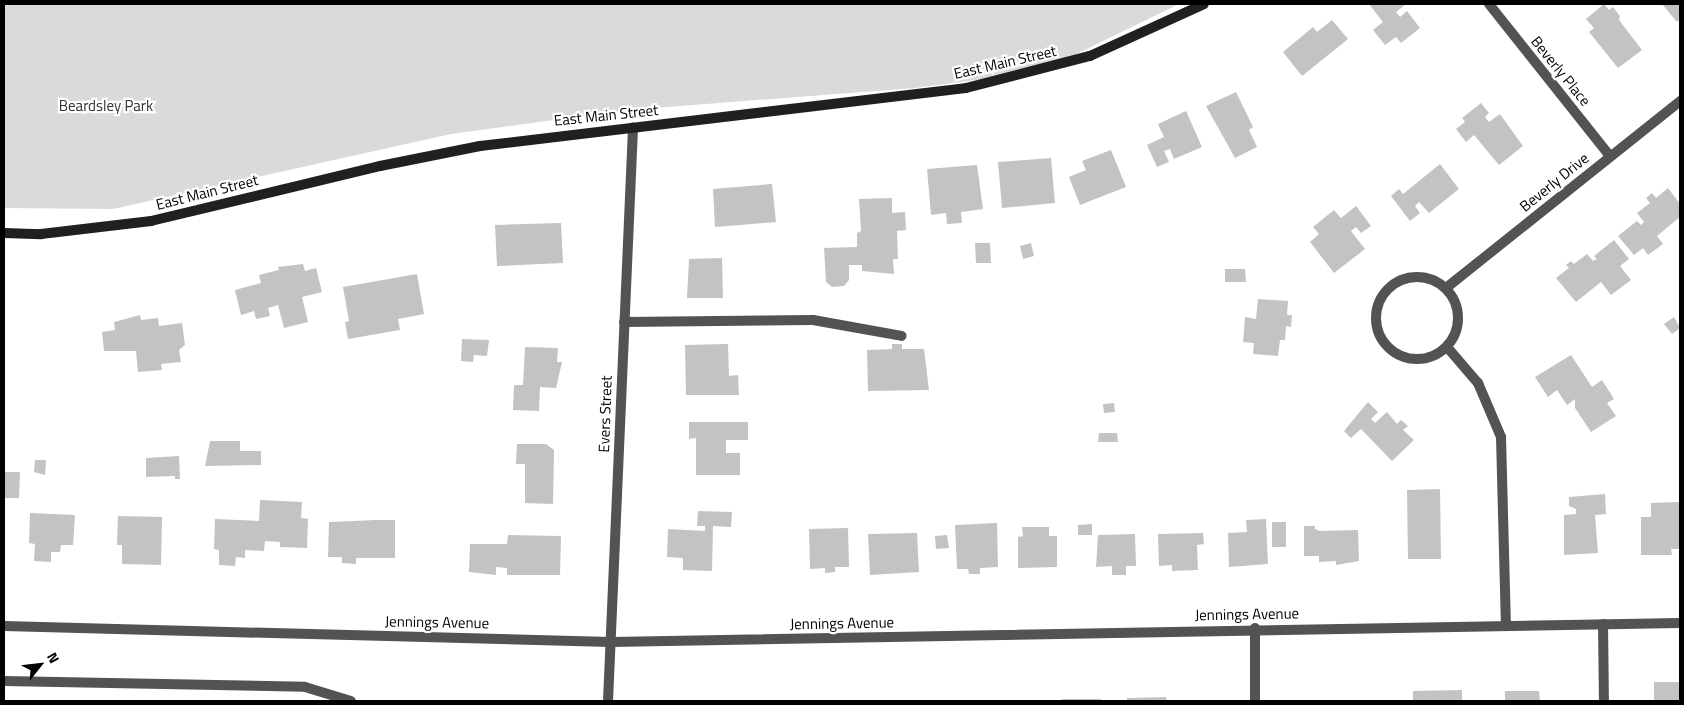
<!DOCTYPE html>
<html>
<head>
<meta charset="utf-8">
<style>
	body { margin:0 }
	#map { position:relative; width:1684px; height:705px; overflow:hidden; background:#fff; font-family:"Titillium Web",sans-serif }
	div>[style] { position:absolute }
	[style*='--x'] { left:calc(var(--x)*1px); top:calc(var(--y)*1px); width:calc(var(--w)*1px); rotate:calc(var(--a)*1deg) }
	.green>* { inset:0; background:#dadada }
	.building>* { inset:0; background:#c3c3c3 }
	.service>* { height:10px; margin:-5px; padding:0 5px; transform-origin:5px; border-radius:5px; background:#535353 }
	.minor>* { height:10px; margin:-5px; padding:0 5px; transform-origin:5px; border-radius:5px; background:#535353 }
	.minor>.ring { margin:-5px; padding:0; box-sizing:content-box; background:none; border:10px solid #535353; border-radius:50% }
	.secondary>* { height:10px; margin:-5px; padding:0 5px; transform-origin:5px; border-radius:5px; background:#202020 }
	span { translate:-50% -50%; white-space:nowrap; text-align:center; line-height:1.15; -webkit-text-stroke:4.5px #fff; paint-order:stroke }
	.street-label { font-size:15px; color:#000 }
	.park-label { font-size:15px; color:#313131 }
	.frame { position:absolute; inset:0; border:5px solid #000; pointer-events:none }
	.north { position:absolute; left:15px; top:640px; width:50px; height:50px; -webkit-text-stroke:4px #fff; paint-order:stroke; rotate:61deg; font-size:14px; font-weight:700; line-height:20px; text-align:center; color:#000 }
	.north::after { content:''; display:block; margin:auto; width:18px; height:22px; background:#000; clip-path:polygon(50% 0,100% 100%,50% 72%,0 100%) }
</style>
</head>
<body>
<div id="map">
	<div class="green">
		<i style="clip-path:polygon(4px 4px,1179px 4px,1058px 63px,999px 77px,915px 88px,628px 110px,451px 134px,113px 209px,4px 208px)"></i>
	</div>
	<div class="building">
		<i style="clip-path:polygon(1369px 4px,1406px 4px,1396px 12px,1400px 17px,1407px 11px,1420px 28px,1401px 43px,1396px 37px,1385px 45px,1373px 30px,1383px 22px)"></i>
		<i style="clip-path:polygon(1604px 4px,1609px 10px,1613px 7px,1620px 16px,1619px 20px,1642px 50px,1618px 68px,1589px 32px,1594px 28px,1586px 19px)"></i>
		<i style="clip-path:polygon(1662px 4px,1680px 4px,1680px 19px,1677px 22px)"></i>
		<i style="clip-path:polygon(1332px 20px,1348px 39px,1302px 76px,1283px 52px,1313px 27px,1317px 32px)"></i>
		<i style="clip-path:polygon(1236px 92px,1253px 127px,1249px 130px,1257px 147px,1235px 158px,1206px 106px)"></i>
		<i style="clip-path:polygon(1481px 103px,1489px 113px,1485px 117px,1489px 122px,1500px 114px,1523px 146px,1499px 165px,1474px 135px,1466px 142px,1456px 129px,1465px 122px,1462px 118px)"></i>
		<i style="clip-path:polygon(1186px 111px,1202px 147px,1174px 159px,1170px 149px,1164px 151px,1169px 162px,1157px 167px,1147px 145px,1164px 137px,1158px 124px)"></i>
		<i style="clip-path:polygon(1111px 150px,1126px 187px,1080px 205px,1069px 177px,1086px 170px,1082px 161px)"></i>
		<i style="clip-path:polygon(1051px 158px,1055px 203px,1002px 208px,998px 162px)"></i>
		<i style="clip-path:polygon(1440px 164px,1459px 189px,1429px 213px,1419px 202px,1415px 206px,1420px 213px,1410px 221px,1391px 196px,1399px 189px,1403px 194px)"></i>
		<i style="clip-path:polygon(977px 165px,983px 209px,961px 212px,962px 223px,947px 224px,946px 213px,931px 215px,927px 169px)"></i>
		<i style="clip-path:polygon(772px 184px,776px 222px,715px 227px,713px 189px)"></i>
		<i style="clip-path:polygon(1668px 188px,1680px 204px,1680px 217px,1657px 236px,1663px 244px,1648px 255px,1643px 248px,1634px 255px,1618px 236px,1637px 221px,1641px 225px,1644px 222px,1637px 213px,1650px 203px,1646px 198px,1652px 193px,1656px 198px)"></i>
		<i style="clip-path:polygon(892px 198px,892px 213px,905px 212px,906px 230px,897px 231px,898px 259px,893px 259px,894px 274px,862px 271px,862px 265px,849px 265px,849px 280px,844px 286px,832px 287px,826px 282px,824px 248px,857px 247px,857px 233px,861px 231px,859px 199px)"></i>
		<i style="clip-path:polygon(1356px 206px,1371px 226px,1361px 233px,1356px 227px,1351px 231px,1365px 249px,1334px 273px,1310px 242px,1319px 234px,1313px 227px,1334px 210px,1341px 218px)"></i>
		<i style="clip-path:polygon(561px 223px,563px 263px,497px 266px,495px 225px)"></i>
		<i style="clip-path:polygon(1614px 240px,1629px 259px,1620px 266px,1631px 280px,1611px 295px,1601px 282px,1576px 302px,1556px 278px,1569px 268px,1566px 265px,1571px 261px,1574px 264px,1587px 254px,1593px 261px,1597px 259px,1594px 256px)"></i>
		<i style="clip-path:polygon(975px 243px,990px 243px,991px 263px,976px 263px)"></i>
		<i style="clip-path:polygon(1031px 243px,1034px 256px,1023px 259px,1020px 246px)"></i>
		<i style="clip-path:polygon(722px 258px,723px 298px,687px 298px,689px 259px)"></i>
		<i style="clip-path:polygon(303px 264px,305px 271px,316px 268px,322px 292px,302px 297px,308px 322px,284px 328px,278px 305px,268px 308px,270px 316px,256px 319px,254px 311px,241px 315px,235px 290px,261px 283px,259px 275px,279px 270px,278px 267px)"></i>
		<i style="clip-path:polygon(1225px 269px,1245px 269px,1246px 282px,1225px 282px)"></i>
		<i style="clip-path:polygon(417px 274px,424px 314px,398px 319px,400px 330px,348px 339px,345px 322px,349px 321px,343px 287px)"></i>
		<i style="clip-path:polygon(1258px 299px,1288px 301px,1287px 315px,1292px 315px,1291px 327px,1286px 326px,1285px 340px,1280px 340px,1278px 356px,1253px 354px,1254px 343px,1243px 342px,1245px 317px,1256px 319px)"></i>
		<i style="clip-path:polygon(140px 315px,141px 320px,158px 318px,159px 326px,182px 323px,185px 345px,179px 350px,181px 362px,161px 364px,162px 370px,138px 372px,136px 351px,104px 351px,102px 332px,115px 330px,114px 322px)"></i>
		<i style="clip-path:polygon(1674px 317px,1680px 328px,1672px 334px,1664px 324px)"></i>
		<i style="clip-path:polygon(462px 339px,489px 340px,487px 356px,474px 355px,473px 362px,461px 361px)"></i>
		<i style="clip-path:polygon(728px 344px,729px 376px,738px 375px,739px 395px,686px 395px,685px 345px)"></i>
		<i style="clip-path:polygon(892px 344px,902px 344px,902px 349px,924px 349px,929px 390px,868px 391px,867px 350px,892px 349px)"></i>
		<i style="clip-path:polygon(525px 347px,558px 348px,557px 362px,562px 362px,556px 388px,540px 387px,539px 411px,513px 410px,514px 385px,523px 385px)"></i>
		<i style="clip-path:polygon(1571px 355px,1592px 387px,1602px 380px,1614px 399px,1607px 403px,1616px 416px,1591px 432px,1575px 408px,1575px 399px,1567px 405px,1557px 390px,1548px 397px,1535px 377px)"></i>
		<i style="clip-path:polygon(1368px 402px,1378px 412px,1371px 419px,1375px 423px,1387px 412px,1397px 424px,1401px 420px,1408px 426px,1403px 430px,1414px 440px,1392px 461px,1361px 429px,1351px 438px,1344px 431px)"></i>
		<i style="clip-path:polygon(1114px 403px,1115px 412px,1104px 413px,1103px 404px)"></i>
		<i style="clip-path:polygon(689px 422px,748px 422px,748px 440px,726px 440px,726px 453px,740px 453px,740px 475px,696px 475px,696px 438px,689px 439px)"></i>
		<i style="clip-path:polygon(1099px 433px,1117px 433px,1118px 442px,1098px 442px)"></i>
		<i style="clip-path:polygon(210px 441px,240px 441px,240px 451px,261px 451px,261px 465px,205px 466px)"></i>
		<i style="clip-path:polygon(517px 444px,546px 444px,554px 450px,553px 504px,525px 503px,525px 464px,516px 464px)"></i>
		<i style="clip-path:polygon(179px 456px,180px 479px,175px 479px,175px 476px,146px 477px,146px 458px)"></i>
		<i style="clip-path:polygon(35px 460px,46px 460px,45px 475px,34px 472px)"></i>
		<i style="clip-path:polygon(4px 472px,20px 472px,19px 498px,4px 498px)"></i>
		<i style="clip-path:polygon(1440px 489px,1441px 559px,1408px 559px,1407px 490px)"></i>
		<i style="clip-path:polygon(1605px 494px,1606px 514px,1595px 515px,1598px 553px,1564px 555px,1564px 515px,1576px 514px,1576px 509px,1569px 506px,1569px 497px)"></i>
		<i style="clip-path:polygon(260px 500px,302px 502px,301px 518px,308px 519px,307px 548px,280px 547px,280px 542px,265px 541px,264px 551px,245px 550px,245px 558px,236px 557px,235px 566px,219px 565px,219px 550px,214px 549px,215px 519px,259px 521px)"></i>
		<i style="clip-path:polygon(1680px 502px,1680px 549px,1671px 549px,1672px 555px,1641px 555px,1641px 517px,1651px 517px,1651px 503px)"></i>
		<i style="clip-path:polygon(698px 511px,732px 512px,731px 527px,713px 526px,712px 571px,683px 570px,683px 558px,667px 557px,668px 529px,705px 531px,705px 526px,697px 526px)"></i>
		<i style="clip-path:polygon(30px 513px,75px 515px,73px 545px,61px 545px,60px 552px,51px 552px,51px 562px,34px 561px,35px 544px,29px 543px)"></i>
		<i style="clip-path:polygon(118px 516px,162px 517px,161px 565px,122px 564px,122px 545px,117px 545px)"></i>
		<i style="clip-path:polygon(1266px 519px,1268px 564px,1229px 567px,1228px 533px,1247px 532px,1246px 520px)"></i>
		<i style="clip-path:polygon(376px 520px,395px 520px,395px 558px,356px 558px,356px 564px,342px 563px,342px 557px,328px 557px,329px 522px)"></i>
		<i style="clip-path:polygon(1272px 522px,1286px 522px,1286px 547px,1272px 547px)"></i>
		<i style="clip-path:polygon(997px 523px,998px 567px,980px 568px,980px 574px,969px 574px,968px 569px,957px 569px,955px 525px)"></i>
		<i style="clip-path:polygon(1092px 524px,1092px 535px,1078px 535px,1078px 525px)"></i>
		<i style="clip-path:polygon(1304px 526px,1315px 526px,1315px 529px,1320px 531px,1358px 530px,1359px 561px,1336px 565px,1336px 561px,1319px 562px,1319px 556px,1304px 556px)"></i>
		<i style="clip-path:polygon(1022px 527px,1049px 527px,1049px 536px,1057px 536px,1057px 567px,1018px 568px,1018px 537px,1023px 536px)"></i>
		<i style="clip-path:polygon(848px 528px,849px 567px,835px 567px,835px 572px,825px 573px,825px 568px,810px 569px,809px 529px)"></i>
		<i style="clip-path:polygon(917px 533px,919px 572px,870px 575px,868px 534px)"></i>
		<i style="clip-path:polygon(1203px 533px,1204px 544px,1197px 545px,1198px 570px,1172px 571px,1172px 565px,1159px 566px,1158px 534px)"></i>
		<i style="clip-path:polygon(1135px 534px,1136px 566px,1126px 566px,1126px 575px,1112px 575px,1112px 566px,1096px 567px,1098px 535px)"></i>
		<i style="clip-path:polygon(508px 535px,561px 536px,560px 575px,507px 575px,507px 568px,496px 567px,496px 575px,469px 572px,470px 544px,507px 544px)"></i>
		<i style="clip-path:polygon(947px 535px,949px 548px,936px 549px,935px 536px)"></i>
		<i style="clip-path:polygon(1654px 682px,1680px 682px,1680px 701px,1654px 701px)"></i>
		<i style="clip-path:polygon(1462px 690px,1462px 701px,1413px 701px,1413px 691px)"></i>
		<i style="clip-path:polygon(1505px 691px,1539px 691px,1540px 701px,1505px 701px)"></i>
		<i style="clip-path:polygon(1166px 697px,1167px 701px,1127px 701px,1127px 698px)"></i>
		<i style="clip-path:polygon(1062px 699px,1101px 699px,1101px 701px,1062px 701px)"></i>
	</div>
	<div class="service">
		<i style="--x:624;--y:322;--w:189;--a:-0.6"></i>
		<i style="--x:813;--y:320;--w:90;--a:10.2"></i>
		<i style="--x:4;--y:681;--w:301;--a:1.1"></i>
		<i style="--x:305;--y:687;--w:48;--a:16.9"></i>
	</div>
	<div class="minor">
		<i style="--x:1489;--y:4;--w:194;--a:51.5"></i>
		<i class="ring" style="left:1376px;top:277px;width:72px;height:72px"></i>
		<i style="--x:1446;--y:288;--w:300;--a:-38.6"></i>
		<i style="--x:1447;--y:347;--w:48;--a:49.3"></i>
		<i style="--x:1478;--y:383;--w:59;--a:66.9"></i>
		<i style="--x:1501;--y:437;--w:187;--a:88.5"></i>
		<i style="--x:1603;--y:624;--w:77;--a:89.3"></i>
		<i style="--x:4;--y:626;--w:607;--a:1.51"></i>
		<i style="--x:611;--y:642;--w:1069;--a:-1.02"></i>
		<i style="--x:1255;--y:628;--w:73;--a:90"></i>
		<i style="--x:608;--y:701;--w:574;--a:-87.5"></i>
	</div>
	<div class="secondary">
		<i style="--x:4;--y:233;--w:37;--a:2"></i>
		<i style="--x:41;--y:234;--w:111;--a:-6.7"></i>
		<i style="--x:151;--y:221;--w:236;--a:-13.5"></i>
		<i style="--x:380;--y:166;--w:102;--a:-11.3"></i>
		<i style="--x:480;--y:146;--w:489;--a:-6.8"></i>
		<i style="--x:966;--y:88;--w:128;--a:-14.5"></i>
		<i style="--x:1090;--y:56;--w:125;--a:-24.5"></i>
	</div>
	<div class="street-label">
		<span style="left:1005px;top:62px;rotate:-13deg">East Main Street</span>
		<span style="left:1561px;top:71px;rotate:51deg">Beverly Place</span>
		<span style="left:606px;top:115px;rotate:-6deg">East Main Street</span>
		<span style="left:1554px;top:182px;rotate:-39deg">Beverly Drive</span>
		<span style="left:207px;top:192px;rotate:-14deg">East Main Street</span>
		<span style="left:605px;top:414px;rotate:-88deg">Evers Street</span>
		<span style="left:1247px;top:614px;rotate:-1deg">Jennings Avenue</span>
		<span style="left:437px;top:622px;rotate:1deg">Jennings Avenue</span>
		<span style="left:842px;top:623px;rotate:-1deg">Jennings Avenue</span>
	</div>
	<div class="park-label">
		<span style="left:106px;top:106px">Beardsley Park</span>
	</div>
	<div class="frame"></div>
	<div class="north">N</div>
</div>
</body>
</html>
